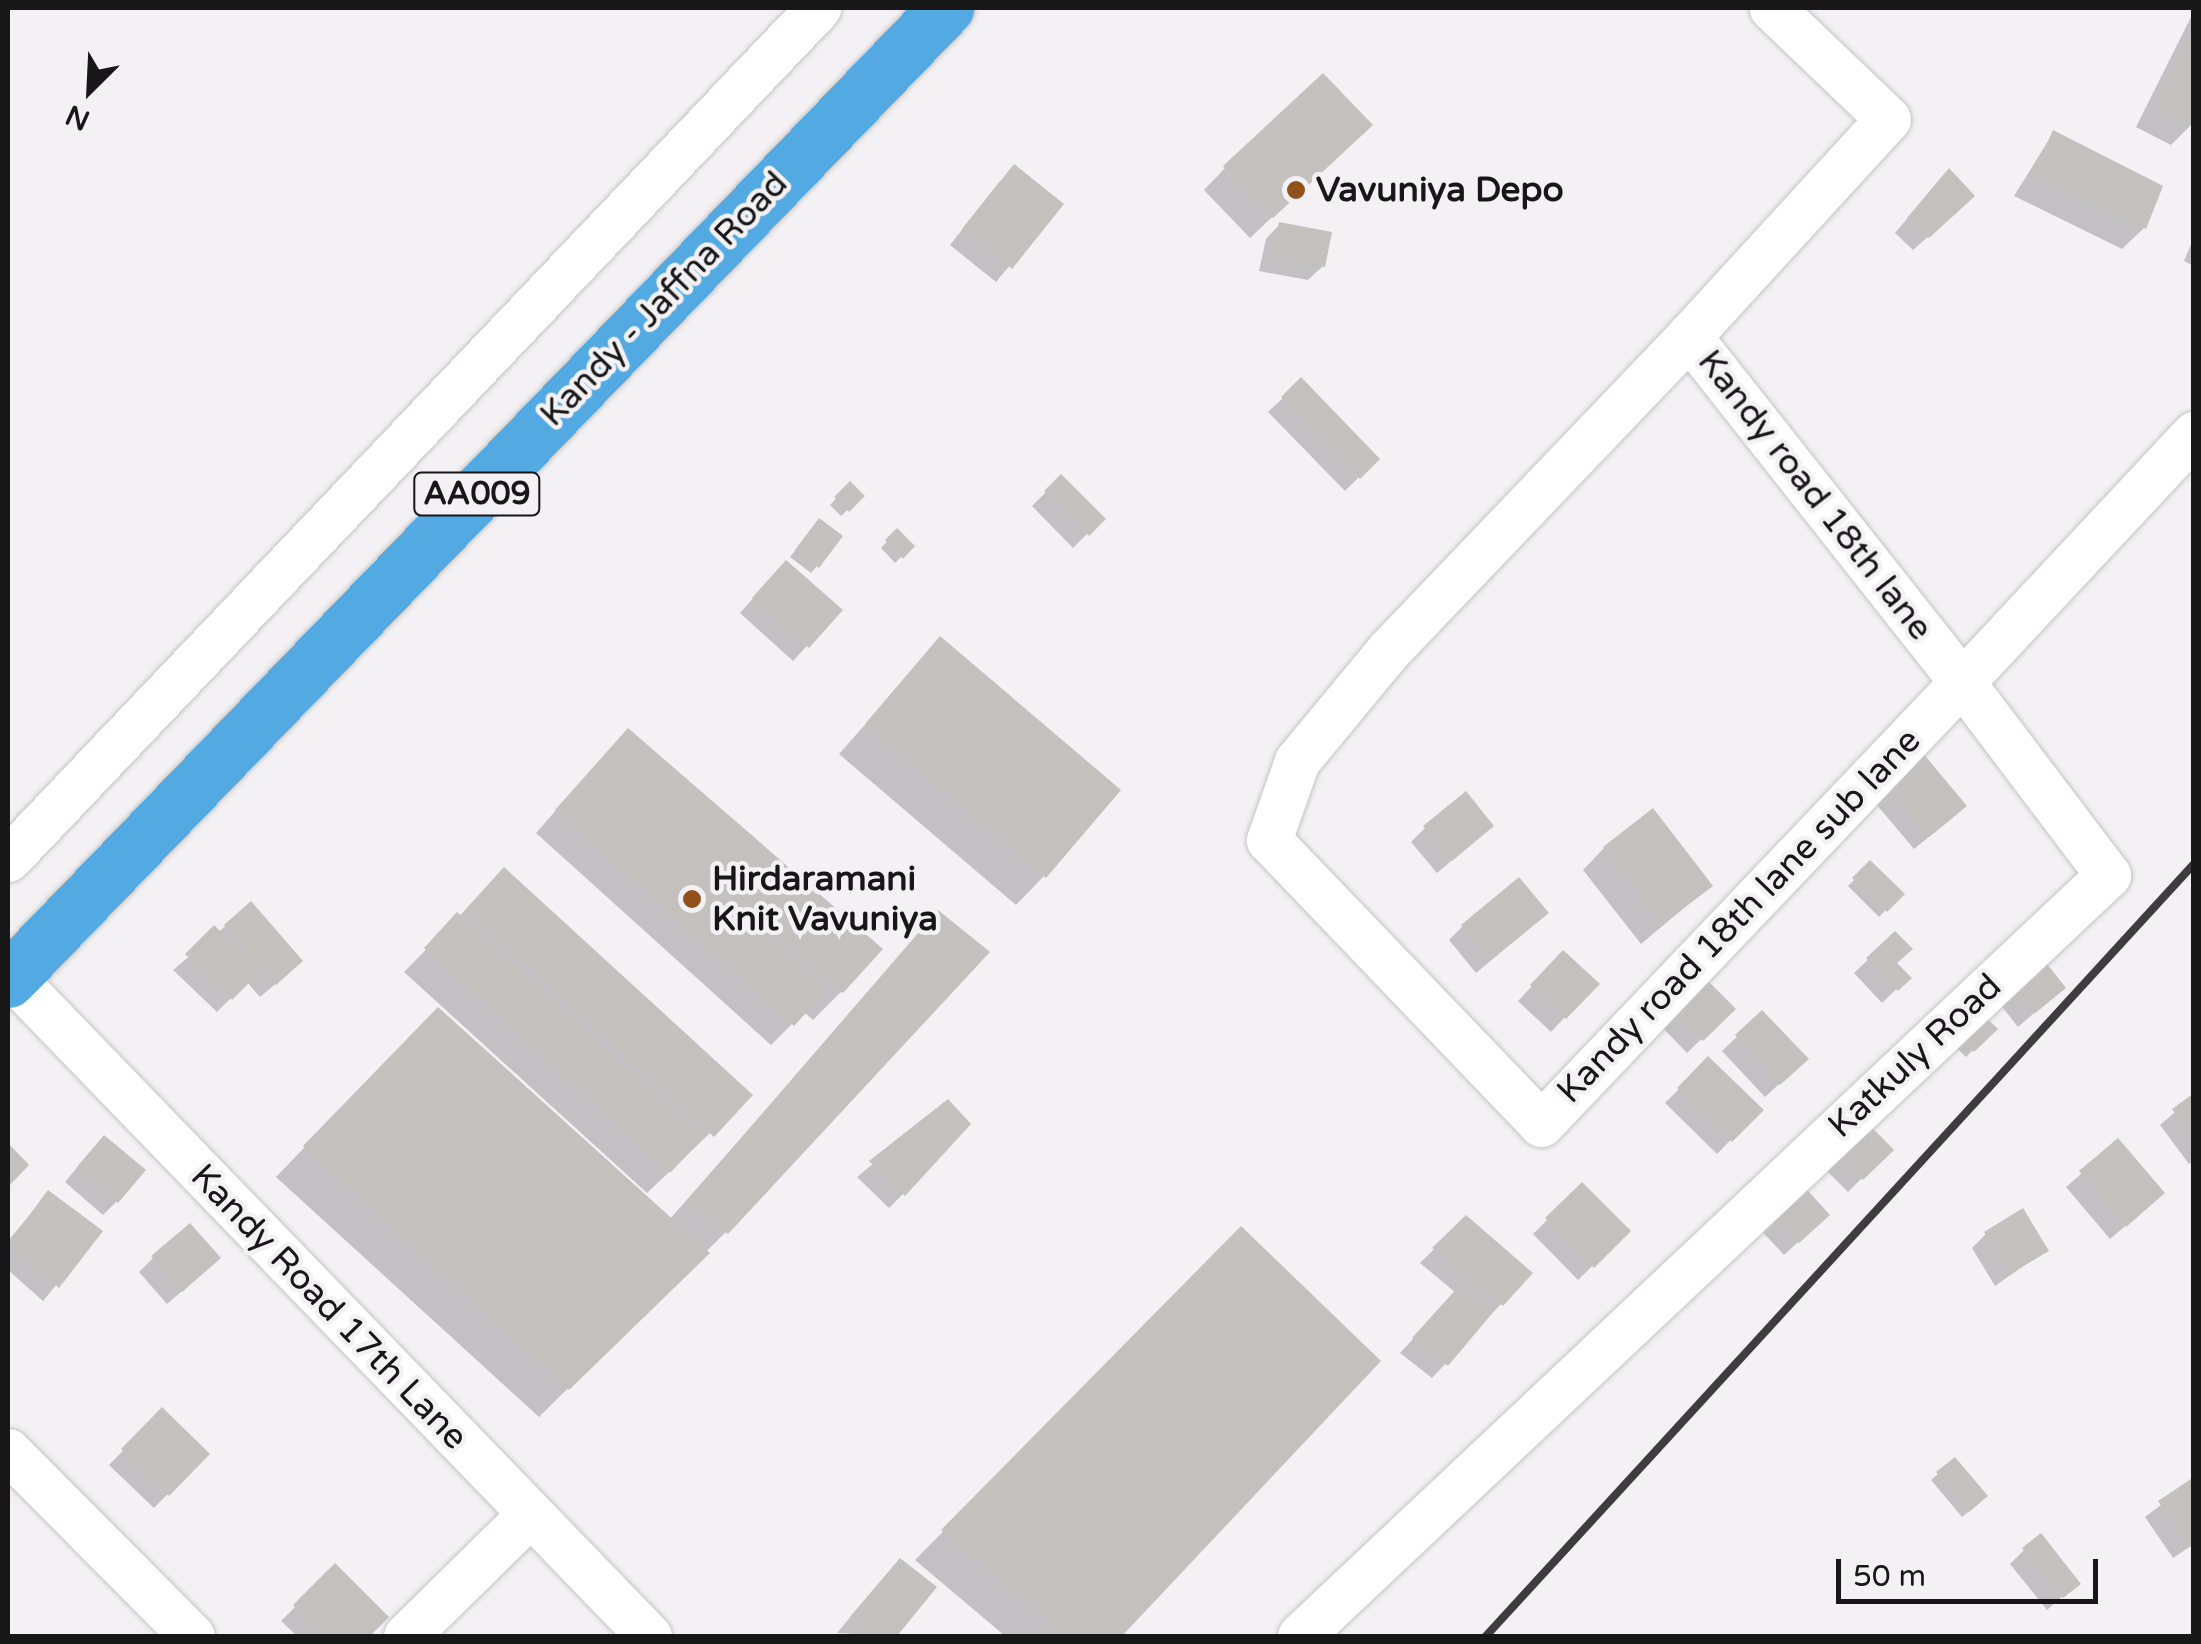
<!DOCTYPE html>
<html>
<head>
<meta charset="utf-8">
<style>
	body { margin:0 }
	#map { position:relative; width:2201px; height:1644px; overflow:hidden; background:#f3f1f4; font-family:"Varela Round",sans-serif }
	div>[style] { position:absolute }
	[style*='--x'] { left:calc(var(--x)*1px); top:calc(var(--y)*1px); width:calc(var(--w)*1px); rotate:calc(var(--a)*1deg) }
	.shadow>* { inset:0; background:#0003 }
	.building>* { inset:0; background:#c3c0be }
	.roads { filter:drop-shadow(0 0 2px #c5c3c6) drop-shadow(0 0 2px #c5c3c6) }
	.minor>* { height:45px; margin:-22.5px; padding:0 22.5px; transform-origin:22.5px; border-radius:22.5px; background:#fff }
	.highway>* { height:55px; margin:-27.5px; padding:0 27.5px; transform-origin:27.5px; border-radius:27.5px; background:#53a9e1 }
	.rail>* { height:8px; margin:-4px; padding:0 4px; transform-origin:4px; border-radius:4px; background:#3e3d3e }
	.dots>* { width:28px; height:28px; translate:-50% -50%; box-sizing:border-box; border:5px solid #f3f1f4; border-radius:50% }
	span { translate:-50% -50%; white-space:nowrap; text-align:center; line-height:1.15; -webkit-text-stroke:9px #f3f1f4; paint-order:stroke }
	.shield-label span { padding:2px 8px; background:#f3f1f4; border:2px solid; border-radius:8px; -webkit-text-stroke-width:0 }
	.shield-label { font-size:32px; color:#181718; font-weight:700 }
	.poi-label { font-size:35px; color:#181718; font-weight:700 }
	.left { translate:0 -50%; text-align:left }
	.street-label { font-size:35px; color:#181718 }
	.frame { position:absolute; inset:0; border:10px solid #181718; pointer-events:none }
	.north { position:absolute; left:40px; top:40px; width:100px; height:100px; -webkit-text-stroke:8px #f3f1f4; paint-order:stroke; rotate:204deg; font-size:28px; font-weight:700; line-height:40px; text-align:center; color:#181718 }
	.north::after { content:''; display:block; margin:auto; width:35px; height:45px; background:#181718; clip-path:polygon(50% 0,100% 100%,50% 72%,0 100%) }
	.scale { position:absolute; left:1836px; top:1559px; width:262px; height:45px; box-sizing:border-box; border:5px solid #181718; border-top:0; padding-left:12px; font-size:30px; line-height:35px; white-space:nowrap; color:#181718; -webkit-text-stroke:8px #f3f1f4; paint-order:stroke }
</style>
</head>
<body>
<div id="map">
	<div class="shadow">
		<i style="clip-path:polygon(2194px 11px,2194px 122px,2171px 145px,2136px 127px)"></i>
		<i style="clip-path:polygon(2053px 133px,2144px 228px,2122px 249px,2014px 196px)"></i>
		<i style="clip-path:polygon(1348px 146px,1250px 238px,1204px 190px,1225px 168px)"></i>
		<i style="clip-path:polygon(1000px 181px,1061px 204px,996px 282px,950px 245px)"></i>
		<i style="clip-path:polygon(1935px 186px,1958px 210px,1913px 250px,1895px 233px)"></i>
		<i style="clip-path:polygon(1280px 224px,1323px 266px,1308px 280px,1259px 271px,1266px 239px)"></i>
		<i style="clip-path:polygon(2194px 237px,2194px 266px,2184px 261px)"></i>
		<i style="clip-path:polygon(1301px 381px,1377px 459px,1345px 491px,1268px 412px)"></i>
		<i style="clip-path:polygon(1061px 477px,1102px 519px,1073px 548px,1032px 506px)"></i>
		<i style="clip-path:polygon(850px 484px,862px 496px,841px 516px,830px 505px)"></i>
		<i style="clip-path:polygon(813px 527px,817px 566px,811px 573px,790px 557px)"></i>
		<i style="clip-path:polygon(897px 531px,912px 546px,895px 563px,881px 548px)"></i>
		<i style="clip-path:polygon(772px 577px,839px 611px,793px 661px,740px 613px)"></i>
		<i style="clip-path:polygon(941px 639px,1044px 876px,1016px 905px,839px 754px)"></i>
		<i style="clip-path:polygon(1921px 754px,1950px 820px,1914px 849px,1871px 798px)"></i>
		<i style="clip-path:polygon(600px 760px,842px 991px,813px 1020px,804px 1012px,771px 1045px,536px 833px)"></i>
		<i style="clip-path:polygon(1425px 828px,1477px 839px,1437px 873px,1411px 842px)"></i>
		<i style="clip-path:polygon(1604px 848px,1710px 886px,1641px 944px,1583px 870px)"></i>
		<i style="clip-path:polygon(1870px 864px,1901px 894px,1879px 917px,1848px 886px)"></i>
		<i style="clip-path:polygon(476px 899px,750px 1095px,647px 1193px,404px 972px)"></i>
		<i style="clip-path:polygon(251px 905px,286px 975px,260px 997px,247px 982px,217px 1012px,173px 970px)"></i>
		<i style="clip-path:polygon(938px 914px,726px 1232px,539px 1417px,276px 1177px,409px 1039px,669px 1220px)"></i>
		<i style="clip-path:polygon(1463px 926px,1531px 927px,1476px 973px,1449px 940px)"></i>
		<i style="clip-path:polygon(1895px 934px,1894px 964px,1908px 978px,1882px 1003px,1854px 973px)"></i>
		<i style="clip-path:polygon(1563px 953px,1596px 984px,1551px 1032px,1518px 1001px)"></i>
		<i style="clip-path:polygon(1700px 976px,1732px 1009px,1687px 1053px,1656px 1021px)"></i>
		<i style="clip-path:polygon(2063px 988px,2018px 1027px,1999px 1003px,1981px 1017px,1994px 1029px,1966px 1057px,1947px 1039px,2012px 989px)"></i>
		<i style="clip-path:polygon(1762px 1013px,1791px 1073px,1765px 1097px,1722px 1051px)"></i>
		<i style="clip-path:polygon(1708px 1060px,1760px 1110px,1717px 1154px,1665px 1103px)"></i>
		<i style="clip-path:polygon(2194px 1096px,2194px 1161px,2189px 1164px,2160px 1125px)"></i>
		<i style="clip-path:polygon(948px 1102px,903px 1194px,889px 1208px,857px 1177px)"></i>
		<i style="clip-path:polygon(2118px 1142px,2148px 1207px,2110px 1239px,2066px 1187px)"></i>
		<i style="clip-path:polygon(1890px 1150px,1848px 1192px,1816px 1160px)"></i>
		<i style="clip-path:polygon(90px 1152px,117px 1201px,103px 1215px,65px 1182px)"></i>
		<i style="clip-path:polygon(1582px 1185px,1628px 1231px,1578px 1280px,1533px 1234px)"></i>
		<i style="clip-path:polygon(48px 1193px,100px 1232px,43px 1301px,8px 1270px,8px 1241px)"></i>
		<i style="clip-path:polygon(1769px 1210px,1812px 1229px,1784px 1255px,1755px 1224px)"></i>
		<i style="clip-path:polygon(1466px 1218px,1501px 1304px,1432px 1378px,1400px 1353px,1456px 1293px,1420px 1263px)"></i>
		<i style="clip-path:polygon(1241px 1230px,1377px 1361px,1118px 1636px,1005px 1636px,915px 1560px)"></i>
		<i style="clip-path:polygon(1986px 1234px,2046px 1250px,1995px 1286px,1972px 1248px)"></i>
		<i style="clip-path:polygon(153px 1258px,204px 1272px,167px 1304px,139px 1272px)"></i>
		<i style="clip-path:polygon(162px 1411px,207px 1454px,154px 1508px,109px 1465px)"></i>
		<i style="clip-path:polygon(1938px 1474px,1979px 1503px,1962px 1517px,1931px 1480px)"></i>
		<i style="clip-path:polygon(2194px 1480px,2194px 1544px,2173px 1558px,2145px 1517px)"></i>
		<i style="clip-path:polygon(2024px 1550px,2078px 1583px,2047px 1610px,2010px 1564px)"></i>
		<i style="clip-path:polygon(335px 1567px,385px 1617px,366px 1636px,297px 1636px,281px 1621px)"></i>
		<i style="clip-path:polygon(886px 1575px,933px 1588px,894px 1636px,837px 1633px)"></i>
	</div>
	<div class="building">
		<i style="clip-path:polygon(2194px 29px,2194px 124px,2156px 105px)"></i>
		<i style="clip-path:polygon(1323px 73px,1373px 125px,1273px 218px,1223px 166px)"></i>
		<i style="clip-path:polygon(2053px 130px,2163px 186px,2146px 229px,2033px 174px)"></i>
		<i style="clip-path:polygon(1014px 164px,1064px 204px,1012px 269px,962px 229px)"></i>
		<i style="clip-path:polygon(1949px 168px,1975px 196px,1929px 238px,1907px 218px)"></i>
		<i style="clip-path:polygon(1279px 222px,1332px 232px,1325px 267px,1272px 257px)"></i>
		<i style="clip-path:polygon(1301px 377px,1380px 459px,1360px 479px,1281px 397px)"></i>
		<i style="clip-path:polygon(1061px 474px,1106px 519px,1089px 536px,1044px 491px)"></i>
		<i style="clip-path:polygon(850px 481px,865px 496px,849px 512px,834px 497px)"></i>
		<i style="clip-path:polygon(819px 518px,843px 536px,819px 568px,795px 550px)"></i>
		<i style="clip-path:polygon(897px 528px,915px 546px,903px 559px,885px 540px)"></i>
		<i style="clip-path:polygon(786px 560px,843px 610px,809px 648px,752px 598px)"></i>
		<i style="clip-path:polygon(940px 636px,1121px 790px,1046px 878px,865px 724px)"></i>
		<i style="clip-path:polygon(628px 728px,883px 949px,843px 993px,635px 812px,828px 989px,794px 1026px,555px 810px)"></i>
		<i style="clip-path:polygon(1921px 751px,1967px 806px,1929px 837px,1883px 782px)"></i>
		<i style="clip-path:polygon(1466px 791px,1494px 826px,1452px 861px,1423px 826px)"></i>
		<i style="clip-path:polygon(1653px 808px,1713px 886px,1663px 924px,1603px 847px)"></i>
		<i style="clip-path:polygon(1870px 860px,1905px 894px,1887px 912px,1852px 878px)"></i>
		<i style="clip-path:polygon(504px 867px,753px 1095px,714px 1137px,465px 910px)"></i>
		<i style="clip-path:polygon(1519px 877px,1549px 913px,1491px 960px,1461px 925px)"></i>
		<i style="clip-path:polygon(251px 901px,303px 961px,276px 985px,224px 925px)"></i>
		<i style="clip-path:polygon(938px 910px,990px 952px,728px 1234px,685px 1203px)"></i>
		<i style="clip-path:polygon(457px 912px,704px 1137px,670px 1173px,424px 948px)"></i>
		<i style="clip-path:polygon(214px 925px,261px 971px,232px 1000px,185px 954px)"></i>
		<i style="clip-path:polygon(1895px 931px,1913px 949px,1897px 963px,1912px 978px,1898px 991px,1866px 958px)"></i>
		<i style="clip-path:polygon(1563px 950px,1600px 984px,1566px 1019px,1530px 985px)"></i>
		<i style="clip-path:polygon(2044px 960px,2066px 988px,2034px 1014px,2011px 987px)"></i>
		<i style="clip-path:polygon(1700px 973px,1736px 1009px,1703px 1041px,1668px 1005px)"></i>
		<i style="clip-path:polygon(438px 1007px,710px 1253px,569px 1390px,303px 1146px)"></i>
		<i style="clip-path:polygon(1975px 1007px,1998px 1029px,1974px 1052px,1952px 1031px)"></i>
		<i style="clip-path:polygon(1762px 1010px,1809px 1059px,1780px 1085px,1735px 1035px)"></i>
		<i style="clip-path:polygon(1708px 1056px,1764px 1110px,1732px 1142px,1677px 1088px)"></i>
		<i style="clip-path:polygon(2194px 1093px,2194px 1138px,2172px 1109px)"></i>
		<i style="clip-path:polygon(948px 1099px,971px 1124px,905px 1196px,869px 1161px)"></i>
		<i style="clip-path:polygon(1859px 1114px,1894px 1150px,1863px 1180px,1828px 1144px)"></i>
		<i style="clip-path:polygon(104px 1135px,146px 1170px,118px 1203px,77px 1167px)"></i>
		<i style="clip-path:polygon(2118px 1138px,2165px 1193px,2126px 1227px,2079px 1171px)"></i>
		<i style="clip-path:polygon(8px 1143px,29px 1165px,8px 1187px)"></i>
		<i style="clip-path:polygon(1798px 1180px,1830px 1215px,1799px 1243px,1767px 1208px)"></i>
		<i style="clip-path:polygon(1582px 1182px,1631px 1231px,1594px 1268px,1545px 1218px)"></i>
		<i style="clip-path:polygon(48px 1190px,103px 1231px,59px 1288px,8px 1244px)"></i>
		<i style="clip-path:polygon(2023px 1208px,2049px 1251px,2010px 1274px,1984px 1232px)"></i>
		<i style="clip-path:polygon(1466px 1215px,1533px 1273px,1503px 1306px,1432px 1248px)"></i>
		<i style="clip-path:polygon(190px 1223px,221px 1258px,182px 1292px,151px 1256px)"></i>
		<i style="clip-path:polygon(1241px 1226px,1381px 1361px,1122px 1636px,1067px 1636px,941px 1530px)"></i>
		<i style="clip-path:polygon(1459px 1286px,1494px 1311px,1448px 1366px,1412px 1338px)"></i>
		<i style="clip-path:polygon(162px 1407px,210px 1454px,169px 1496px,121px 1449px)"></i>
		<i style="clip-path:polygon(1955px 1457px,1988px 1496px,1969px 1512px,1936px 1472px)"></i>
		<i style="clip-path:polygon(2194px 1477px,2194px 1542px,2188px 1546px,2158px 1501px)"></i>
		<i style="clip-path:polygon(2041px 1533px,2081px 1584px,2063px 1598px,2022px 1548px)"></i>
		<i style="clip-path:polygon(900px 1558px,937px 1587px,897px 1636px,875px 1636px,849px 1618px)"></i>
		<i style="clip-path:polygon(335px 1563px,389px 1617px,370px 1636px,325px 1636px,293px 1605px)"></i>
	</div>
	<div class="roads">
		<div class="minor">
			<i style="--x:1689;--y:336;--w:436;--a:133.7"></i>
			<i style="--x:1388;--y:651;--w:143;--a:129.6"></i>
			<i style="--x:1297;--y:761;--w:84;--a:109.5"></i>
			<i style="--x:1269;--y:840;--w:393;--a:46.2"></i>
			<i style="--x:1541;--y:1124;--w:610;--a:-46.39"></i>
			<i style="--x:1962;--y:682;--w:441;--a:-128.3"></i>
			<i style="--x:1689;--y:336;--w:294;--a:-47.5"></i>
			<i style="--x:1888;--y:119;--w:161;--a:-136.3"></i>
			<i style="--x:8;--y:859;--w:1175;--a:-46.41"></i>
			<i style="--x:11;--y:976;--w:918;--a:45.97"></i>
			<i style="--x:8;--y:1451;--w:261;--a:45.2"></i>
			<i style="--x:406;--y:1636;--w:173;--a:-44.5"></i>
			<i style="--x:1300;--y:1636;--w:1110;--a:-43.28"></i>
			<i style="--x:2108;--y:875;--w:242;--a:-127.1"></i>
			<i style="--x:1962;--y:682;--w:340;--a:-46.9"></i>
		</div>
		<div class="highway">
			<i style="--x:8;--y:980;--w:1351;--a:-46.02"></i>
		</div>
	</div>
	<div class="rail">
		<i style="--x:1486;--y:1636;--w:1047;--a:-47.48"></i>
	</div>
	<div class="dots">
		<i style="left:1296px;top:190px;background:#92511c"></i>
		<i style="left:692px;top:899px;background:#92511c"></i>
	</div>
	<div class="shield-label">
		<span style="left:477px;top:494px">AA009</span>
	</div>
	<div class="poi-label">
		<span class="left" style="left:1316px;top:190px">Vavuniya Depo</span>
		<span class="left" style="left:712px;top:899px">Hirdaramani<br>Knit Vavuniya</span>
	</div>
	<div class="street-label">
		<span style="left:664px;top:299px;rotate:-46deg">Kandy - Jaffna Road</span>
		<span style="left:1815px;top:495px;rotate:52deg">Kandy road 18th lane</span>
		<span style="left:1739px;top:916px;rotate:-46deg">Kandy road 18th lane sub lane</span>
		<span style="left:1915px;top:1056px;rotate:-43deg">Katkuly Road</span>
		<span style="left:329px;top:1307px;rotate:46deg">Kandy Road 17th Lane</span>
	</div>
	<div class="frame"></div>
	<div class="north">N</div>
	<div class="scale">50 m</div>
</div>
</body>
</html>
